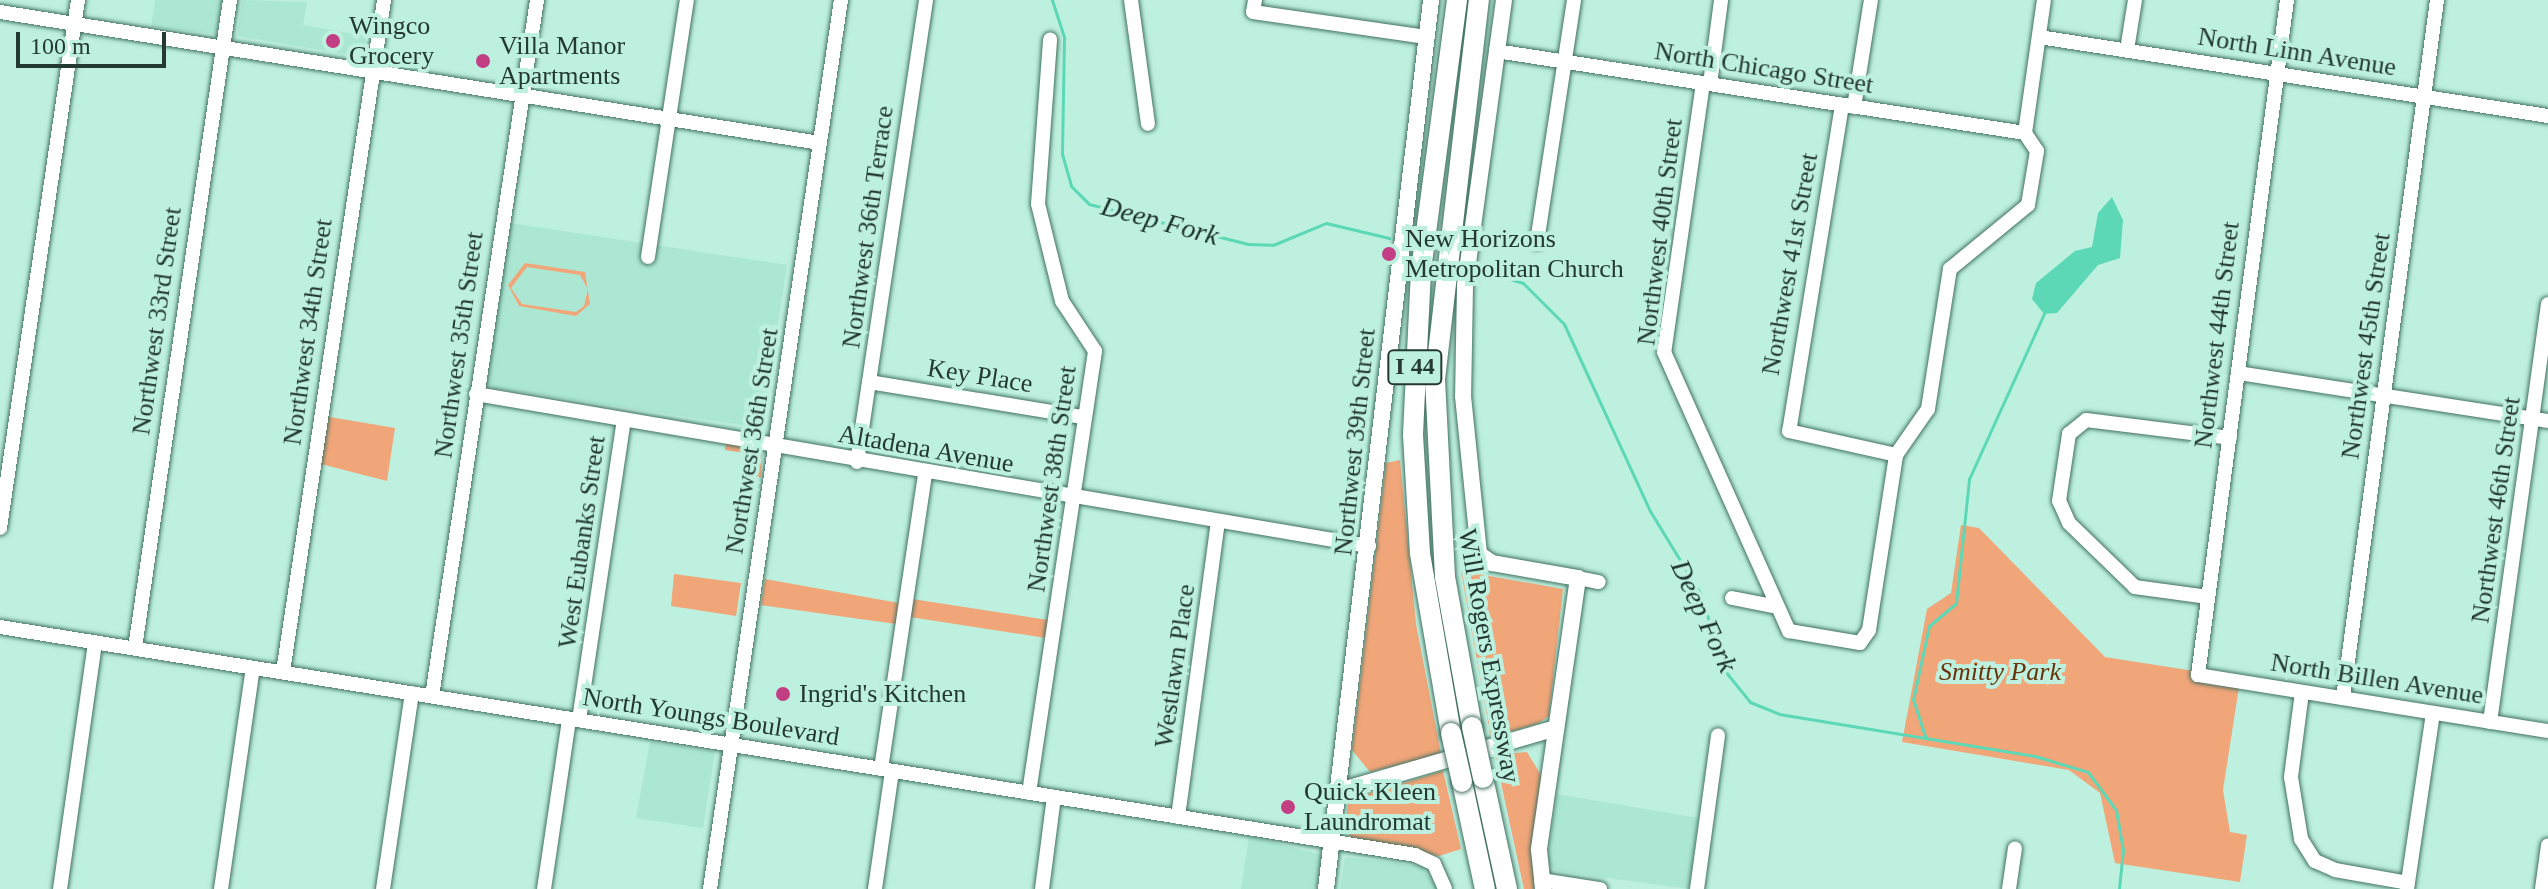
<!DOCTYPE html>
<html>
<head>
<meta charset="utf-8">
<style>
	body { margin:0 }
	#map { position:relative; width:2548px; height:889px; overflow:hidden; background:#bdf0df; font-family:Georgia,serif }
	div>[style] { position:absolute }
	[style*='--x'] { left:calc(var(--x)*1px); top:calc(var(--y)*1px); width:calc(var(--w)*1px); rotate:calc(var(--a)*1deg) }
	.built>* { inset:0; background:#abe7d3 }
	.green>* { inset:0; background:#f1a679 }
	.water>* { inset:0; background:#5cd8b6 }
	.stream>* { height:3px; margin:-1.5px; padding:0 1.5px; transform-origin:1.5px; border-radius:1.5px; background:#5cd8b6 }
	.roads { filter:drop-shadow(0 0 2px #427162) drop-shadow(0 0 2px #427162) }
	.minor>* { height:14px; margin:-7px; padding:0 7px; transform-origin:7px; border-radius:7px; background:#fff }
	.major>* { height:16px; margin:-8px; padding:0 8px; transform-origin:8px; border-radius:8px; background:#fff }
	.highway>* { height:20px; margin:-10px; padding:0 10px; transform-origin:10px; border-radius:10px; background:#fff }
	.bridges { filter:drop-shadow(0 0 2px #427162) drop-shadow(0 0 2px #427162) }
	.highway-bridge>* { height:20px; margin:-10px; padding:0 10px; transform-origin:10px; border-radius:10px; background:#fff }
	.dots>* { width:22px; height:22px; translate:-50% -50%; box-sizing:border-box; border:4px solid #bdf0df; border-radius:50% }
	span { translate:-50% -50%; white-space:nowrap; text-align:center; line-height:1.15; -webkit-text-stroke:8px #bdf0df; paint-order:stroke }
	.shield-label span { padding:2px 6px; background:#bdf0df; border:2px solid; border-radius:6px; -webkit-text-stroke-width:0 }
	.shield-label { font-size:24px; color:#243932; font-weight:700 }
	.poi-label { font-size:26px; color:#243932 }
	.left { translate:0 -50%; text-align:left }
	.street-label { font-size:26px; color:#243932 }
	.park-label { font-size:26px; color:#69330b; font-style:italic }
	.water-label { font-size:28px; color:#1b302a; font-style:italic }
	.scale { position:absolute; left:16px; top:32px; width:150px; height:36px; box-sizing:border-box; border:4px solid #243932; border-top:0; padding-left:10px; font-size:24px; line-height:28px; white-space:nowrap; color:#243932; -webkit-text-stroke:6px #bdf0df; paint-order:stroke }
</style>
</head>
<body>
<div id="map">
	<div class="built">
		<i style="clip-path:polygon(155px 0,222px 0,216px 34px,151px 27px)"></i>
		<i style="clip-path:polygon(242px 0,307px 2px,303px 25px,366px 36px,363px 57px,237px 36px)"></i>
		<i style="clip-path:polygon(510px 223px,787px 265px,762px 428px,493px 388px,487px 383px)"></i>
		<i style="clip-path:polygon(650px 742px,715px 752px,703px 828px,636px 818px)"></i>
		<i style="clip-path:polygon(1557px 794px,1698px 818px,1689px 889px,1556px 871px,1547px 862px)"></i>
		<i style="clip-path:polygon(1249px 836px,1322px 855px,1316px 889px,1241px 889px)"></i>
		<i style="clip-path:polygon(1345px 857px,1421px 866px,1438px 889px,1340px 889px)"></i>
	</div>
	<div class="green">
		<i style="clip-path:polygon(evenodd,525px 263px,585px 272px,590px 304px,576px 316px,519px 306px,508px 285px,525px 263px,527px 267px,580px 275px,588px 289px,584px 306px,576px 312px,522px 304px,511px 288px,527px 267px)"></i>
		<i style="clip-path:polygon(324px 416px,395px 428px,387px 481px,317px 463px)"></i>
		<i style="clip-path:polygon(726px 440px,762px 448px,761px 477px,745px 476px,745px 453px,725px 450px)"></i>
		<i style="clip-path:polygon(1400px 460px,1416px 624px,1441px 754px,1370px 772px,1352px 750px,1386px 463px)"></i>
		<i style="clip-path:polygon(1961px 525px,1979px 528px,2105px 657px,2194px 671px,2193px 680px,2239px 687px,2223px 790px,2230px 832px,2247px 835px,2240px 882px,2115px 863px,2100px 793px,2069px 770px,1902px 742px,1927px 609px,1951px 593px)"></i>
		<i style="clip-path:polygon(1461px 571px,1563px 589px,1549px 716px,1539px 723px,1491px 738px)"></i>
		<i style="clip-path:polygon(674px 574px,741px 583px,736px 616px,671px 606px)"></i>
		<i style="clip-path:polygon(765px 579px,899px 603px,896px 624px,761px 605px)"></i>
		<i style="clip-path:polygon(912px 599px,1048px 620px,1046px 638px,910px 617px)"></i>
		<i style="clip-path:polygon(1527px 752px,1541px 775px,1534px 889px,1524px 889px,1495px 755px)"></i>
		<i style="clip-path:polygon(1443px 771px,1461px 849px,1439px 856px,1352px 839px,1345px 829px,1348px 804px,1357px 797px)"></i>
	</div>
	<div class="water">
		<i style="clip-path:polygon(2112px 197px,2123px 220px,2120px 258px,2098px 265px,2057px 313px,2044px 314px,2032px 299px,2036px 283px,2075px 251px,2092px 247px,2098px 213px)"></i>
	</div>
	<div class="stream">
		<i style="--x:1052;--y:0;--w:40;--a:72"></i>
		<i style="--x:1064;--y:38;--w:116;--a:91"></i>
		<i style="--x:1062;--y:154;--w:33;--a:74"></i>
		<i style="--x:1071;--y:186;--w:25;--a:45"></i>
		<i style="--x:1089;--y:204;--w:164;--a:14.1"></i>
		<i style="--x:1248;--y:244;--w:25;--a:2"></i>
		<i style="--x:1273;--y:245;--w:57;--a:-22.5"></i>
		<i style="--x:1326;--y:223;--w:65;--a:13.4"></i>
		<i style="--x:1481;--y:270;--w:44;--a:17.2"></i>
		<i style="--x:1523;--y:283;--w:58;--a:45"></i>
		<i style="--x:1564;--y:324;--w:206;--a:65.3"></i>
		<i style="--x:1650;--y:511;--w:96;--a:58.6"></i>
		<i style="--x:1700;--y:593;--w:82;--a:72.2"></i>
		<i style="--x:1725;--y:671;--w:40;--a:51"></i>
		<i style="--x:1750;--y:702;--w:31;--a:22"></i>
		<i style="--x:1779;--y:714;--w:259;--a:9.3"></i>
		<i style="--x:2035;--y:756;--w:55;--a:16.8"></i>
		<i style="--x:2088;--y:772;--w:47;--a:53.6"></i>
		<i style="--x:2116;--y:810;--w:41;--a:80.1"></i>
		<i style="--x:2123;--y:850;--w:39;--a:96"></i>
		<i style="--x:1925;--y:736;--w:38;--a:-108"></i>
		<i style="--x:1913;--y:700;--w:76;--a:-77.8"></i>
		<i style="--x:1929;--y:626;--w:35;--a:-40"></i>
		<i style="--x:1956;--y:603;--w:125;--a:-84"></i>
		<i style="--x:1969;--y:479;--w:181;--a:-65.6"></i>
	</div>
	<div class="roads">
		<div class="minor">
			<i style="--x:1131;--y:0;--w:125;--a:82.2"></i>
			<i style="--x:1255;--y:0;--w:12;--a:99"></i>
			<i style="--x:1253;--y:12;--w:175;--a:8.2"></i>
			<i style="--x:2287;--y:0;--w:681;--a:97.51"></i>
			<i style="--x:2198;--y:675;--w:354;--a:9.1"></i>
			<i style="--x:0;--y:12;--w:830;--a:9.08"></i>
			<i style="--x:2039;--y:37;--w:515;--a:8.82"></i>
			<i style="--x:2127;--y:50;--w:51;--a:-80.9"></i>
			<i style="--x:1496;--y:51;--w:535;--a:8.81"></i>
			<i style="--x:1703;--y:83;--w:272;--a:98.2"></i>
			<i style="--x:1664;--y:352;--w:306;--a:65.9"></i>
			<i style="--x:1789;--y:631;--w:72;--a:9.6"></i>
			<i style="--x:1860;--y:643;--w:16;--a:-55"></i>
			<i style="--x:1869;--y:630;--w:177;--a:-81.2"></i>
			<i style="--x:1896;--y:455;--w:56;--a:-55.2"></i>
			<i style="--x:1928;--y:409;--w:142;--a:-81.1"></i>
			<i style="--x:1950;--y:269;--w:101;--a:-39.4"></i>
			<i style="--x:2028;--y:205;--w:55;--a:-80.5"></i>
			<i style="--x:2037;--y:151;--w:22;--a:-124"></i>
			<i style="--x:2025;--y:133;--w:134;--a:-81.9"></i>
			<i style="--x:1710;--y:84;--w:85;--a:-82.5"></i>
			<i style="--x:1842;--y:105;--w:330;--a:99.2"></i>
			<i style="--x:1789;--y:431;--w:110;--a:12.6"></i>
			<i style="--x:1854;--y:107;--w:108;--a:-81"></i>
			<i style="--x:1537;--y:242;--w:245;--a:-81.3"></i>
			<i style="--x:648;--y:257;--w:260;--a:-81.4"></i>
			<i style="--x:2238;--y:373;--w:314;--a:8.8"></i>
			<i style="--x:869;--y:382;--w:217;--a:9.3"></i>
			<i style="--x:476;--y:394;--w:906;--a:9.66"></i>
			<i style="--x:857;--y:462;--w:467;--a:-81.5"></i>
			<i style="--x:0;--y:528;--w:534;--a:-81.6"></i>
			<i style="--x:1578;--y:578;--w:21;--a:11"></i>
			<i style="--x:2208;--y:597;--w:74;--a:-172.2"></i>
			<i style="--x:2135;--y:587;--w:92;--a:-135.9"></i>
			<i style="--x:2069;--y:523;--w:24;--a:-114"></i>
			<i style="--x:2059;--y:501;--w:68;--a:-81.5"></i>
			<i style="--x:2069;--y:434;--w:22;--a:-39"></i>
			<i style="--x:2086;--y:420;--w:145;--a:7.1"></i>
			<i style="--x:1732;--y:598;--w:42;--a:11"></i>
			<i style="--x:0;--y:627;--w:1433;--a:9.15"></i>
			<i style="--x:1415;--y:855;--w:21;--a:25"></i>
			<i style="--x:1434;--y:864;--w:27;--a:66"></i>
			<i style="--x:135;--y:648;--w:655;--a:-81.66"></i>
			<i style="--x:283;--y:672;--w:680;--a:-81.45"></i>
			<i style="--x:2302;--y:692;--w:86;--a:97.4"></i>
			<i style="--x:2291;--y:777;--w:63;--a:80.8"></i>
			<i style="--x:2301;--y:839;--w:26;--a:58"></i>
			<i style="--x:2315;--y:861;--w:22;--a:24"></i>
			<i style="--x:2335;--y:870;--w:74;--a:10.1"></i>
			<i style="--x:432;--y:696;--w:704;--a:-81.42"></i>
			<i style="--x:2343;--y:698;--w:704;--a:-82.33"></i>
			<i style="--x:579;--y:720;--w:304;--a:-81.5"></i>
			<i style="--x:2490;--y:722;--w:422;--a:-82.1"></i>
			<i style="--x:881;--y:769;--w:299;--a:-81.5"></i>
			<i style="--x:1029;--y:793;--w:447;--a:-81.5"></i>
			<i style="--x:1095;--y:351;--w:60;--a:-123.4"></i>
			<i style="--x:1062;--y:301;--w:100;--a:-103.9"></i>
			<i style="--x:1038;--y:204;--w:165;--a:-85.8"></i>
			<i style="--x:1178;--y:817;--w:298;--a:-82.3"></i>
			<i style="--x:1541;--y:880;--w:60;--a:8.7"></i>
			<i style="--x:60;--y:889;--w:249;--a:-81.9"></i>
			<i style="--x:221;--y:889;--w:223;--a:-81.8"></i>
			<i style="--x:383;--y:889;--w:198;--a:-81.6"></i>
			<i style="--x:544;--y:889;--w:172;--a:-81.6"></i>
			<i style="--x:710;--y:889;--w:899;--a:-81.62"></i>
			<i style="--x:875;--y:889;--w:119;--a:-81.8"></i>
			<i style="--x:1042;--y:889;--w:93;--a:-82.6"></i>
			<i style="--x:1697;--y:889;--w:155;--a:-82.2"></i>
			<i style="--x:2009;--y:889;--w:41;--a:-81.7"></i>
			<i style="--x:2407;--y:889;--w:178;--a:-81.6"></i>
			<i style="--x:2542;--y:889;--w:44;--a:-82.2"></i>
		</div>
		<div class="major">
			<i style="--x:1504;--y:0;--w:289;--a:97.8"></i>
			<i style="--x:1465;--y:286;--w:110;--a:91"></i>
			<i style="--x:1463;--y:396;--w:159;--a:84.2"></i>
			<i style="--x:1479;--y:554;--w:16;--a:35"></i>
			<i style="--x:1492;--y:563;--w:87;--a:9.9"></i>
			<i style="--x:1578;--y:578;--w:275;--a:98.2"></i>
			<i style="--x:1539;--y:850;--w:39;--a:84"></i>
			<i style="--x:1339;--y:791;--w:226;--a:-16.2"></i>
			<i style="--x:1326;--y:889;--w:895;--a:-83.26"></i>
		</div>
		<div class="highway">
			<i style="--x:1472;--y:727;--w:152;--a:-100.2"></i>
			<i style="--x:1445;--y:577;--w:198;--a:-92.9"></i>
			<i style="--x:1435;--y:379;--w:382;--a:-83.4"></i>
			<i style="--x:1451;--y:733;--w:183;--a:-99.8"></i>
			<i style="--x:1420;--y:553;--w:119;--a:-93.4"></i>
			<i style="--x:1413;--y:434;--w:164;--a:-87.2"></i>
			<i style="--x:1421;--y:270;--w:272;--a:-82.4"></i>
			<i style="--x:1483;--y:778;--w:114;--a:77.8"></i>
			<i style="--x:1462;--y:782;--w:109;--a:77.9"></i>
		</div>
	</div>
	<div class="bridges">
		<div class="highway-bridge">
			<i style="--x:1472;--y:727;--w:52;--a:77.8"></i>
			<i style="--x:1451;--y:733;--w:50;--a:77.3"></i>
		</div>
	</div>
	<div class="dots">
		<i style="left:333px;top:41px;background:#c33f84"></i>
		<i style="left:483px;top:61px;background:#c33f84"></i>
		<i style="left:1389px;top:254px;background:#c33f84"></i>
		<i style="left:783px;top:694px;background:#c33f84"></i>
		<i style="left:1288px;top:807px;background:#c33f84"></i>
	</div>
	<div class="shield-label">
		<span style="left:1415px;top:367px">I 44</span>
	</div>
	<div class="poi-label">
		<span class="left" style="left:349px;top:41px">Wingco<br>Grocery</span>
		<span class="left" style="left:499px;top:61px">Villa Manor<br>Apartments</span>
		<span class="left" style="left:1405px;top:254px">New Horizons<br>Metropolitan Church</span>
		<span class="left" style="left:799px;top:694px">Ingrid's Kitchen</span>
		<span class="left" style="left:1304px;top:807px">Quick Kleen<br>Laundromat</span>
	</div>
	<div class="street-label">
		<span style="left:2297px;top:52px;rotate:9deg">North Linn Avenue</span>
		<span style="left:1764px;top:68px;rotate:9deg">North Chicago Street</span>
		<span style="left:868px;top:227px;rotate:-82deg">Northwest 36th Terrace</span>
		<span style="left:1660px;top:232px;rotate:-83deg">Northwest 40th Street</span>
		<span style="left:1790px;top:264px;rotate:-80deg">Northwest 41st Street</span>
		<span style="left:157px;top:321px;rotate:-82deg">Northwest 33rd Street</span>
		<span style="left:308px;top:332px;rotate:-82deg">Northwest 34th Street</span>
		<span style="left:2217px;top:335px;rotate:-83deg">Northwest 44th Street</span>
		<span style="left:459px;top:345px;rotate:-82deg">Northwest 35th Street</span>
		<span style="left:2366px;top:346px;rotate:-82deg">Northwest 45th Street</span>
		<span style="left:980px;top:376px;rotate:9deg">Key Place</span>
		<span style="left:752px;top:441px;rotate:-81deg">Northwest 36th Street</span>
		<span style="left:1355px;top:442px;rotate:-84deg">Northwest 39th Street</span>
		<span style="left:926px;top:449px;rotate:10deg">Altadena Avenue</span>
		<span style="left:1052px;top:479px;rotate:-82deg">Northwest 38th Street</span>
		<span style="left:2496px;top:510px;rotate:-82deg">Northwest 46th Street</span>
		<span style="left:582px;top:542px;rotate:-82deg">West Eubanks Street</span>
		<span style="left:1489px;top:656px;rotate:80deg">Will Rogers Expressway</span>
		<span style="left:1175px;top:666px;rotate:-82deg">Westlawn Place</span>
		<span style="left:2377px;top:679px;rotate:9deg">North Billen Avenue</span>
		<span style="left:711px;top:717px;rotate:9deg">North Youngs Boulevard</span>
	</div>
	<div class="park-label">
		<span style="left:2000px;top:672px">Smitty Park</span>
	</div>
	<div class="water-label">
		<span style="left:1160px;top:221px;rotate:15deg">Deep Fork</span>
		<span style="left:1704px;top:616px;rotate:65deg">Deep Fork</span>
	</div>
	<div class="scale">100 m</div>
</div>
</body>
</html>
